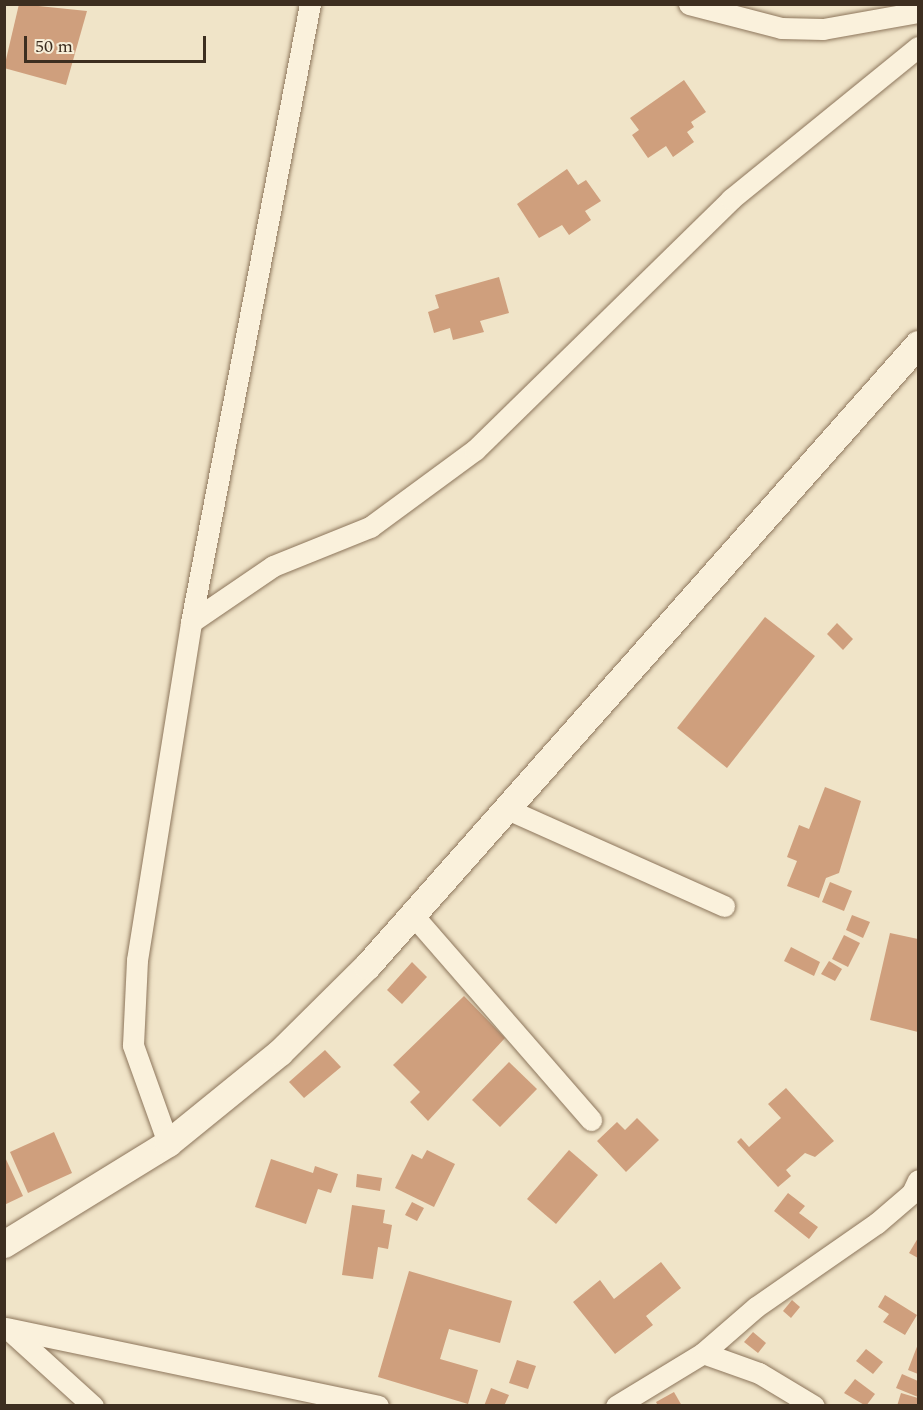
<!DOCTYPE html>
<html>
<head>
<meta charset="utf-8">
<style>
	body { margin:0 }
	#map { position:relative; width:923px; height:1410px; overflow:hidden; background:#f0e4c8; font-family:Spectral,serif }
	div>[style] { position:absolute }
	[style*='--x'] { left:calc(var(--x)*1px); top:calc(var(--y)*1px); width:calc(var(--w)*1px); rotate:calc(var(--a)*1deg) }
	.building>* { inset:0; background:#cf9f7d }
	.roads { filter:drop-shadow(0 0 2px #8d765c) drop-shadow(0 0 2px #8d765c) }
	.minor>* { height:21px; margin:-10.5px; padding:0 10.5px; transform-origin:10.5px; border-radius:10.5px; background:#faf1dc }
	.tertiary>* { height:27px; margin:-13.5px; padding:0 13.5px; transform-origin:13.5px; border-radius:13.5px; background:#faf1dc }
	span { translate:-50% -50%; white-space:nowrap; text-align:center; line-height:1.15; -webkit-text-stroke:5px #f7eed8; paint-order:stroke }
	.frame { position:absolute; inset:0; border:6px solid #3d2e20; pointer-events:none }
	.scale { position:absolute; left:24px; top:36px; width:182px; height:27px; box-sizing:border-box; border:3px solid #3d2e20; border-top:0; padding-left:8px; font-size:18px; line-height:21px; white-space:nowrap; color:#3d2e20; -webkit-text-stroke:4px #f7eed8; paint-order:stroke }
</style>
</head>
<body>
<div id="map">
	<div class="building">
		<i style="clip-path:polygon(19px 4px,87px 11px,66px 85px,4px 68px)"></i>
		<i style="clip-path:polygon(684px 80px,706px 112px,691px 122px,694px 127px,687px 132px,694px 142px,673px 157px,666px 146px,648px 158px,632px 135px,639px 130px,630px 118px)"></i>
		<i style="clip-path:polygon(567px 169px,578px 185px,586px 180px,601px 201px,585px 211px,591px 220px,569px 235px,562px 225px,539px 238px,517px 204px)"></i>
		<i style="clip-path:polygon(499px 277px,509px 313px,480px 321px,484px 332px,453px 340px,450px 328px,434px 333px,428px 312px,439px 308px,435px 295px)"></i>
		<i style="clip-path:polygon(765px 617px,815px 656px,727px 768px,677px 728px)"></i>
		<i style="clip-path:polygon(837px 623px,853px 639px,843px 650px,827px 634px)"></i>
		<i style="clip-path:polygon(825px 787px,861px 801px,839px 873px,826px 878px,819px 898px,787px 886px,797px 861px,787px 857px,799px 825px,809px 829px)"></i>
		<i style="clip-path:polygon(830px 882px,852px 891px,844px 911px,822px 902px)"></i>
		<i style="clip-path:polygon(852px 915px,870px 922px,863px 938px,846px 930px)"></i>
		<i style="clip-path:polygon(890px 933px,918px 939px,918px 1032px,870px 1020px)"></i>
		<i style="clip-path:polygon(844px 935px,860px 943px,848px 967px,832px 959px)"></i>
		<i style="clip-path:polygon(791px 947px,820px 962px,814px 976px,784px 961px)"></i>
		<i style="clip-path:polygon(829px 961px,842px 969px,835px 981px,821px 974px)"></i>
		<i style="clip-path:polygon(412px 962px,427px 977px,402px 1004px,387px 990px)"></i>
		<i style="clip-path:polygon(464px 996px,505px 1038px,428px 1121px,410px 1102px,420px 1092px,393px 1065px)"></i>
		<i style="clip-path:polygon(325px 1050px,341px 1067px,304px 1098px,289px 1082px)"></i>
		<i style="clip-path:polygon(509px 1062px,537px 1089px,500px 1127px,472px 1100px)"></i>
		<i style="clip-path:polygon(786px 1088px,834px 1141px,815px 1157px,805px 1153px,786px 1170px,791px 1176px,778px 1187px,737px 1142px,741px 1138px,749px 1147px,781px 1118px,768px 1104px)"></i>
		<i style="clip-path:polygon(637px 1118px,659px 1140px,626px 1172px,597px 1141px,617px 1122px,625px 1130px)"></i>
		<i style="clip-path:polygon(54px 1132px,72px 1173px,28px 1193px,10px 1152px)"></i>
		<i style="clip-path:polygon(427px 1150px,455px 1164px,434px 1207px,395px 1188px,412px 1154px,422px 1159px)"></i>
		<i style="clip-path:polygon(569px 1150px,598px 1175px,556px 1224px,527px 1199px)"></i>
		<i style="clip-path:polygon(4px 1155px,23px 1196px,4px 1205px)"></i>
		<i style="clip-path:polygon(271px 1159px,313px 1173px,315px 1166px,338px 1174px,331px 1193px,318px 1189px,306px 1224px,255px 1207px)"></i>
		<i style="clip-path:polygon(357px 1174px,382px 1178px,380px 1191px,356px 1187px)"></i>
		<i style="clip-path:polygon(788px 1193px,805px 1206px,799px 1213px,818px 1227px,809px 1239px,774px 1211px)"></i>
		<i style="clip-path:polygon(412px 1202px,424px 1208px,417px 1221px,405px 1215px)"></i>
		<i style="clip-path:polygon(352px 1205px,385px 1210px,383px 1223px,392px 1225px,388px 1249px,378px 1247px,373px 1279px,342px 1275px)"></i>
		<i style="clip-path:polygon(918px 1238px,918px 1258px,909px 1253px)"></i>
		<i style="clip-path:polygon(661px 1262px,681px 1288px,646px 1316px,653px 1325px,615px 1354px,573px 1302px,600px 1280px,614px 1299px)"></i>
		<i style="clip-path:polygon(409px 1271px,512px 1301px,500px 1343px,449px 1329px,440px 1359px,478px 1370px,468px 1404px,378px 1377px)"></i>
		<i style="clip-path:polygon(885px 1295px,917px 1315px,905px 1335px,883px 1322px,889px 1314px,878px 1307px)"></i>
		<i style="clip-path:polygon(792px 1300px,800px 1307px,791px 1318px,783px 1311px)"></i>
		<i style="clip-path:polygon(753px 1332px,766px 1343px,758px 1353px,744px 1342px)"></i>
		<i style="clip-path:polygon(918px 1344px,918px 1374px,908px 1370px)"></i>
		<i style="clip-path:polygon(866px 1349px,883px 1362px,873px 1374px,856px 1361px)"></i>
		<i style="clip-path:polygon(517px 1360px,536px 1366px,528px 1389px,509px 1383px)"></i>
		<i style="clip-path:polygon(902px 1374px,918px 1381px,918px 1397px,896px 1388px)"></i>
		<i style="clip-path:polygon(855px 1379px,875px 1394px,866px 1406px,844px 1393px)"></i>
		<i style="clip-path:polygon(491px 1388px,509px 1395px,504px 1406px,484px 1406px)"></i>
		<i style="clip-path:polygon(674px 1392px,682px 1406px,658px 1406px,656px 1402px)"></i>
		<i style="clip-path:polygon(901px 1393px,918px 1398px,918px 1406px,897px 1406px)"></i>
	</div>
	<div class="roads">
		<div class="minor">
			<i style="--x:689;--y:4;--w:95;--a:14.6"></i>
			<i style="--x:781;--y:28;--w:42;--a:1.4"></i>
			<i style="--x:823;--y:29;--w:97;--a:-10.1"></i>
			<i style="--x:191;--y:622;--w:99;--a:-34.3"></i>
			<i style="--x:273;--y:566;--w:105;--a:-21.9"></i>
			<i style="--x:370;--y:527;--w:130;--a:-36.3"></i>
			<i style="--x:475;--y:450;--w:359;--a:-44.4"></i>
			<i style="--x:731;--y:199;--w:241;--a:-39.1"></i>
			<i style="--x:505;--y:808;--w:240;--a:24.1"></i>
			<i style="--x:412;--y:914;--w:273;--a:49"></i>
			<i style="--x:168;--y:1143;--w:104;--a:-109.7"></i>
			<i style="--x:133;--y:1045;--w:85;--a:-87.3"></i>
			<i style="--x:137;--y:960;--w:342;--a:-80.9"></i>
			<i style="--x:191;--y:622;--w:629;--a:-79.1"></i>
			<i style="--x:6;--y:1328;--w:380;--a:11.8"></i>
			<i style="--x:8;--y:1329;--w:115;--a:42.2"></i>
			<i style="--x:703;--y:1353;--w:59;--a:19.7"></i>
			<i style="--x:759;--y:1373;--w:64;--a:31"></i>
			<i style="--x:616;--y:1406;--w:102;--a:-31.3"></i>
			<i style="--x:703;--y:1353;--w:70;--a:-41"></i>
			<i style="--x:756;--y:1307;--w:147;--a:-34.8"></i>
			<i style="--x:877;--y:1223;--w:46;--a:-40.6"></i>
			<i style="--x:912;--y:1193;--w:14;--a:-65"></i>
		</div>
		<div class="tertiary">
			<i style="--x:4;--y:1244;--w:193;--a:-31.6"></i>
			<i style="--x:168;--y:1143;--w:144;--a:-39.1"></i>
			<i style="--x:280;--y:1052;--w:122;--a:-44.7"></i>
			<i style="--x:367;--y:966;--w:831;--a:-48.46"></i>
		</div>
	</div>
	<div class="frame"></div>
	<div class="scale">50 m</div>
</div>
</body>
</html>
